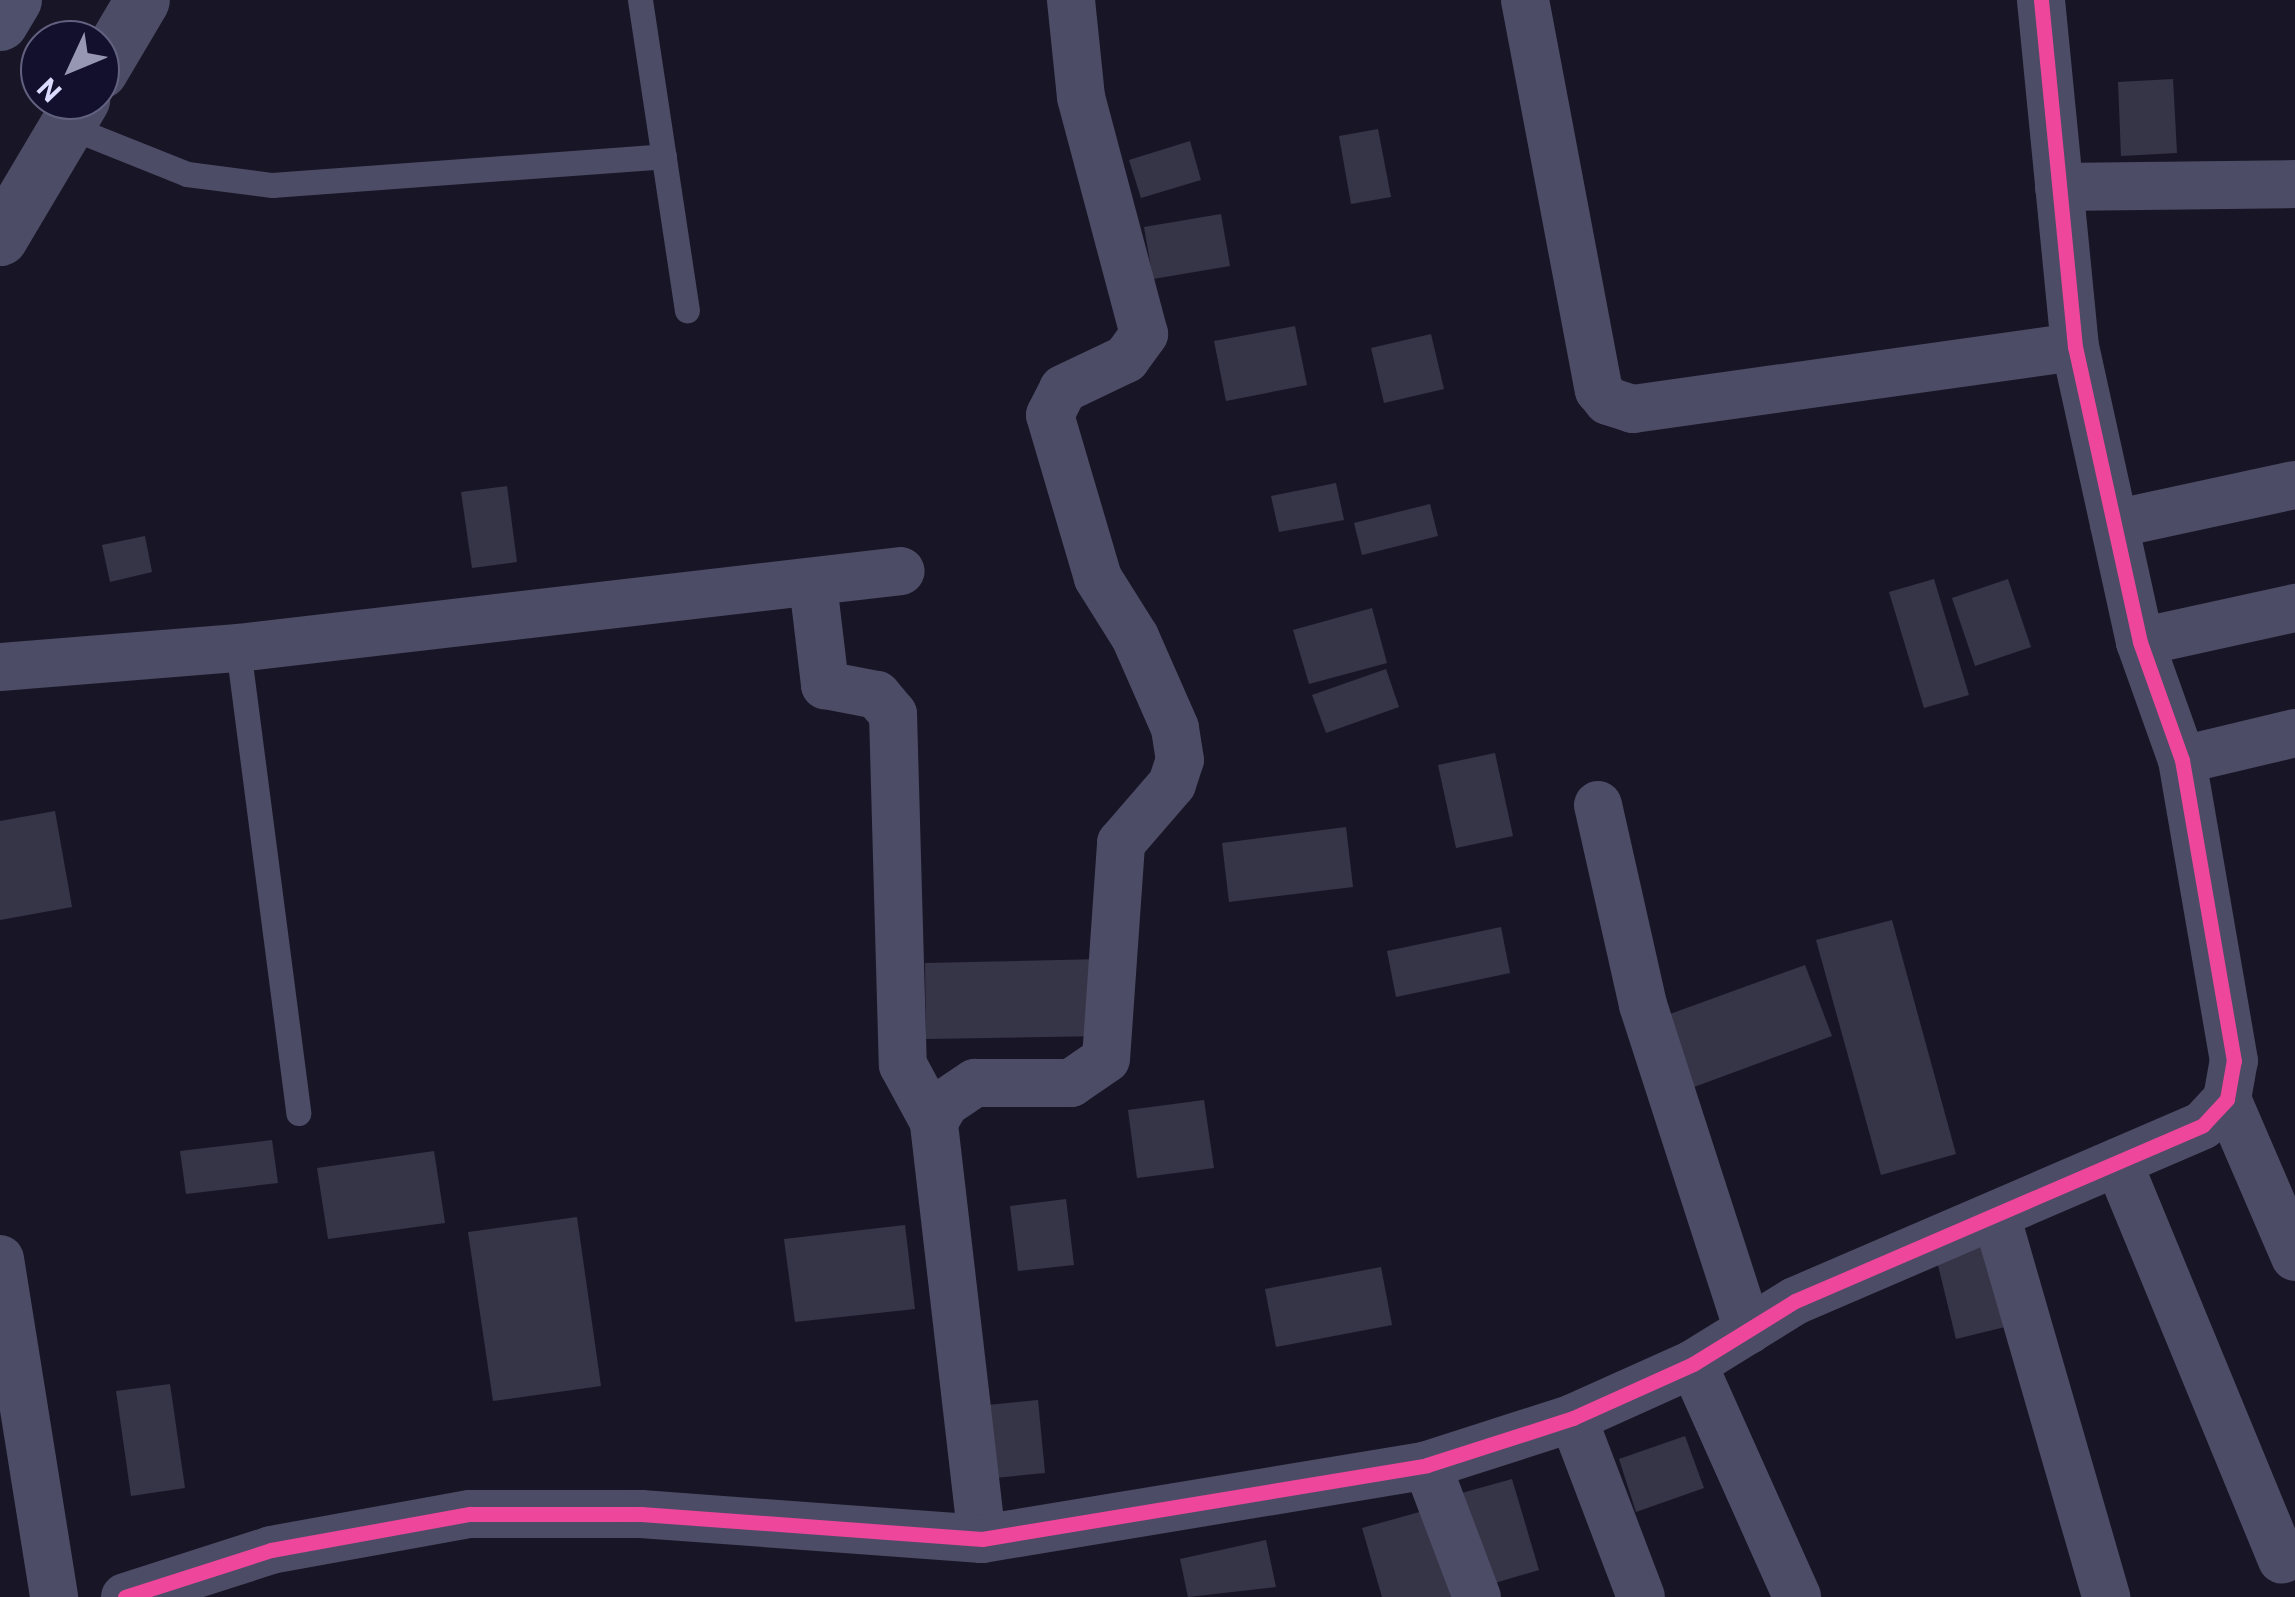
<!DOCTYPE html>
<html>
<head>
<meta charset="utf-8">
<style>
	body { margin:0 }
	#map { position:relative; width:2295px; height:1597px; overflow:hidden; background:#181626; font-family:Roboto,sans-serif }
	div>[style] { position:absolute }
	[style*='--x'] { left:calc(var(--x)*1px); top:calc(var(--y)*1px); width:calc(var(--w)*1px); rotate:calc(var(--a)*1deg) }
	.building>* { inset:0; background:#363447 }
	.service>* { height:25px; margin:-12.5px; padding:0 12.5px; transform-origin:12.5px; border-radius:12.5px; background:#4c4c66 }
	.minor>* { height:48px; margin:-24px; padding:0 24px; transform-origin:24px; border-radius:24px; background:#4c4c66 }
	.tertiary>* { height:55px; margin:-27.5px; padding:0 27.5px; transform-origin:27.5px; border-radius:27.5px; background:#4c4c66 }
	.secondary>* { height:55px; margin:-27.5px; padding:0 27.5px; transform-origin:27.5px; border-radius:27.5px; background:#4f516c }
	.cycleway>* { height:15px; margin:-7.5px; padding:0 7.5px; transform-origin:7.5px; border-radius:7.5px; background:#ed469a }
	span { translate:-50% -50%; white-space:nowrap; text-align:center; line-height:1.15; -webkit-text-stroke:9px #12102c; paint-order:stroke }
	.north { position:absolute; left:20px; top:20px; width:100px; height:100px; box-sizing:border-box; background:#12102c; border:2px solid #626180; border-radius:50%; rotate:226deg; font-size:28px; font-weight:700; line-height:40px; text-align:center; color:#dbdbff }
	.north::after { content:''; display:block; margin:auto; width:35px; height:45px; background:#9796b3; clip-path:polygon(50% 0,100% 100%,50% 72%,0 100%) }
</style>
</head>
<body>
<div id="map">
	<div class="building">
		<i style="clip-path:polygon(2173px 79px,2177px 153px,2121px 156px,2118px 82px)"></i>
		<i style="clip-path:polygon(1378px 129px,1391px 197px,1351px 204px,1339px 136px)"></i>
		<i style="clip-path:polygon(1190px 141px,1201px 180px,1141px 198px,1129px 160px)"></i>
		<i style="clip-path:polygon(1221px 214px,1230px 266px,1153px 279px,1144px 227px)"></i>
		<i style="clip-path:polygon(1295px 326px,1307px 385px,1226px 401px,1214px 341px)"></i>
		<i style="clip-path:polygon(1431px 334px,1444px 389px,1384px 403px,1371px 348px)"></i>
		<i style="clip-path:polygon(1336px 483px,1344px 520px,1279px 532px,1271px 496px)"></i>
		<i style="clip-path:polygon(507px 486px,517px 562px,472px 568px,461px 492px)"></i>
		<i style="clip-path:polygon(1430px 504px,1438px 536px,1362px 555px,1354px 523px)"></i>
		<i style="clip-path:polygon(145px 536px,152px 572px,110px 582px,102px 545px)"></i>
		<i style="clip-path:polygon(1934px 579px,1969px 695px,1924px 708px,1889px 592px)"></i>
		<i style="clip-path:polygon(2008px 579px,2031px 647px,1975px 666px,1952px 598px)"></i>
		<i style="clip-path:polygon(1372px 608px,1387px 663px,1309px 684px,1293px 630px)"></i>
		<i style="clip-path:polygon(1386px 669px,1399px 707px,1326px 733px,1312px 695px)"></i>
		<i style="clip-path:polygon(1495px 753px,1513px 836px,1456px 848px,1438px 765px)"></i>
		<i style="clip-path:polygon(55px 811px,72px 907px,0 920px,0 821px)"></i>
		<i style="clip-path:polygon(1346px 827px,1353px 887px,1229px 902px,1222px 843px)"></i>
		<i style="clip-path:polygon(1892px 920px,1956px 1154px,1881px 1175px,1816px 940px)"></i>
		<i style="clip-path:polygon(1501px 927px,1510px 973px,1396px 997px,1387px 951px)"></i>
		<i style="clip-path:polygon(1103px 959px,1105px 1036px,926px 1039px,925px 963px)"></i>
		<i style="clip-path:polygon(1805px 965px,1832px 1036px,1686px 1090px,1659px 1018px)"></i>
		<i style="clip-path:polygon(1204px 1100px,1214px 1168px,1137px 1178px,1128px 1110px)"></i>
		<i style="clip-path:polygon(272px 1140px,278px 1183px,186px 1194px,180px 1151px)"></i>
		<i style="clip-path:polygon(434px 1151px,445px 1223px,328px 1239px,317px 1168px)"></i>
		<i style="clip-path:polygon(1066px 1199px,1074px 1265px,1018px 1271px,1010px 1206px)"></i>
		<i style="clip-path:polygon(577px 1217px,601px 1386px,493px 1401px,468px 1232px)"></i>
		<i style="clip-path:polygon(905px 1225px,915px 1309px,795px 1322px,784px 1239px)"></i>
		<i style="clip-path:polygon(1984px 1245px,2005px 1327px,1956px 1339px,1936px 1257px)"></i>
		<i style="clip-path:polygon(1381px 1267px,1392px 1325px,1276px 1347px,1265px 1289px)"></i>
		<i style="clip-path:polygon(170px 1384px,185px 1488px,131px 1496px,116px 1391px)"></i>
		<i style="clip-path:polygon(1038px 1400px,1045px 1473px,984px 1479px,977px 1406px)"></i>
		<i style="clip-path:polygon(1685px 1436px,1704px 1488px,1636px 1512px,1619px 1459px)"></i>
		<i style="clip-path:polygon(1512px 1479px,1539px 1570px,1478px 1588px,1451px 1496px)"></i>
		<i style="clip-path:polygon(1434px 1508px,1459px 1597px,1382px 1597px,1362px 1528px)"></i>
		<i style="clip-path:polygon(1266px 1540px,1276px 1587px,1188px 1597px,1180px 1559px)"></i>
	</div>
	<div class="service">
		<i style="--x:640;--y:0;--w:314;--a:81.4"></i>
		<i style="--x:67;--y:126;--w:129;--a:21.8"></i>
		<i style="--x:187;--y:174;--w:86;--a:7.4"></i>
		<i style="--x:272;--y:185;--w:393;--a:-4.2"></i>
		<i style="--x:238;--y:648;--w:469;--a:82.6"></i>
	</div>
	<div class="minor">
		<i style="--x:1525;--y:0;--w:397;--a:79.3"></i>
		<i style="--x:1599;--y:390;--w:14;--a:51"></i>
		<i style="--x:1608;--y:401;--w:26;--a:18"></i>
		<i style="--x:1633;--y:409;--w:446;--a:-8"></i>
		<i style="--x:2059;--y:187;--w:236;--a:-0.7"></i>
		<i style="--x:2114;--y:524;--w:185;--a:-12.2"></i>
		<i style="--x:813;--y:584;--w:102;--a:83.2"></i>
		<i style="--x:825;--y:685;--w:53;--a:10.9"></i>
		<i style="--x:877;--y:695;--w:25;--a:50"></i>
		<i style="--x:893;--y:714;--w:351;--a:88.4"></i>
		<i style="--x:903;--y:1065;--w:65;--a:61.5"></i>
		<i style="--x:2140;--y:642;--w:159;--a:-12.4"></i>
		<i style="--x:0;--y:667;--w:239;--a:-4.6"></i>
		<i style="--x:238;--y:648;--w:667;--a:-6.62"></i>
		<i style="--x:2182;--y:760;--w:116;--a:-13.4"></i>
		<i style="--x:1598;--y:805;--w:205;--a:77.3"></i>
		<i style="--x:1643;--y:1005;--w:342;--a:72.1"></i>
		<i style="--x:2227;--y:1099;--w:172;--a:66.7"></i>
		<i style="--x:2118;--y:1162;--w:430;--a:67.6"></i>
		<i style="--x:1996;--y:1215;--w:398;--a:73.9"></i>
		<i style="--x:0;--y:1259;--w:342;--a:80.9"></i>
		<i style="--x:1693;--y:1364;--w:255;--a:65.9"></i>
		<i style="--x:1573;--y:1418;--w:191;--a:69.2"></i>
		<i style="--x:1427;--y:1465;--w:141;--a:69.3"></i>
		<i style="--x:982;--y:1539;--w:420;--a:-96.6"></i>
		<i style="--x:934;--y:1122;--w:22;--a:-60"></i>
		<i style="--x:945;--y:1103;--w:36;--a:-34"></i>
		<i style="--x:975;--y:1083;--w:96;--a:0"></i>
		<i style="--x:1071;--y:1083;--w:42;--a:-34.4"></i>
		<i style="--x:1106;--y:1059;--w:217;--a:-86"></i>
		<i style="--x:1121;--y:843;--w:78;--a:-49.2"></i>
		<i style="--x:1172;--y:784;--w:25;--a:-72"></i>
		<i style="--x:1180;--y:760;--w:32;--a:-99"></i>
		<i style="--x:1175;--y:728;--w:99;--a:-113.7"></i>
		<i style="--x:1135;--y:637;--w:70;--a:-122.1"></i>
		<i style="--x:1098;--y:578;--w:170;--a:-106.4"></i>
		<i style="--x:1050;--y:415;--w:29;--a:-63"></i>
		<i style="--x:1063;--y:389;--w:70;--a:-25.5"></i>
		<i style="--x:1126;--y:359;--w:31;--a:-54"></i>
		<i style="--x:1144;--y:334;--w:245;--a:-104.9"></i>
		<i style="--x:1081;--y:97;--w:98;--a:-95.9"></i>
		<i style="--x:125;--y:1597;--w:153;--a:-17.8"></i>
		<i style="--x:271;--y:1550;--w:202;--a:-10.3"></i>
		<i style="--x:470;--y:1514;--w:171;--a:0"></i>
		<i style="--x:641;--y:1514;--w:342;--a:4.2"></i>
		<i style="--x:982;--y:1539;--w:451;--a:-9.4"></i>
		<i style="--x:1427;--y:1465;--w:153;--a:-17.8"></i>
		<i style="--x:1573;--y:1418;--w:132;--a:-24.2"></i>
		<i style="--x:1693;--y:1364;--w:120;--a:-31.7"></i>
		<i style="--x:1795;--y:1301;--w:444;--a:-23.3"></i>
		<i style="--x:2203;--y:1125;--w:35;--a:-47"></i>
		<i style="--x:2227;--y:1099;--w:39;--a:-80"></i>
		<i style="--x:2234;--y:1061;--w:305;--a:-99.8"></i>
		<i style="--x:2182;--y:760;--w:125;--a:-109.6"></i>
		<i style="--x:2140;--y:642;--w:302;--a:-102.4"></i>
		<i style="--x:2075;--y:347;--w:349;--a:-95.6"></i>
	</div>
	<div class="tertiary">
		<i style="--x:100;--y:71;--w:82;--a:-59.4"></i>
		<i style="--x:0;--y:238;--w:161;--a:-59.3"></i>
	</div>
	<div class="secondary">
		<i style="--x:0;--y:23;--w:27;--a:-59"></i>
	</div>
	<div class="cycleway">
		<i style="--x:125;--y:1597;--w:153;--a:-17.8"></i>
		<i style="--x:271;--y:1550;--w:202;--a:-10.3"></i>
		<i style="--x:470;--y:1514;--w:171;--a:0"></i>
		<i style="--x:641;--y:1514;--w:342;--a:4.2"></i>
		<i style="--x:982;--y:1539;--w:451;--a:-9.4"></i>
		<i style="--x:1427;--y:1465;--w:153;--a:-17.8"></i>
		<i style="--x:1573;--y:1418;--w:132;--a:-24.2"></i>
		<i style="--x:1693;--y:1364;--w:120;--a:-31.7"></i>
		<i style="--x:1795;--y:1301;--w:444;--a:-23.3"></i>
		<i style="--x:2203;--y:1125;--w:35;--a:-47"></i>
		<i style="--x:2227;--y:1099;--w:39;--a:-80"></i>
		<i style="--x:2234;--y:1061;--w:305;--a:-99.8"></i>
		<i style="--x:2182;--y:760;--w:125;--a:-109.6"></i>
		<i style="--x:2140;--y:642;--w:302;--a:-102.4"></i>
		<i style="--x:2075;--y:347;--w:349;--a:-95.6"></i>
	</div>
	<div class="north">N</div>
</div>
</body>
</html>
